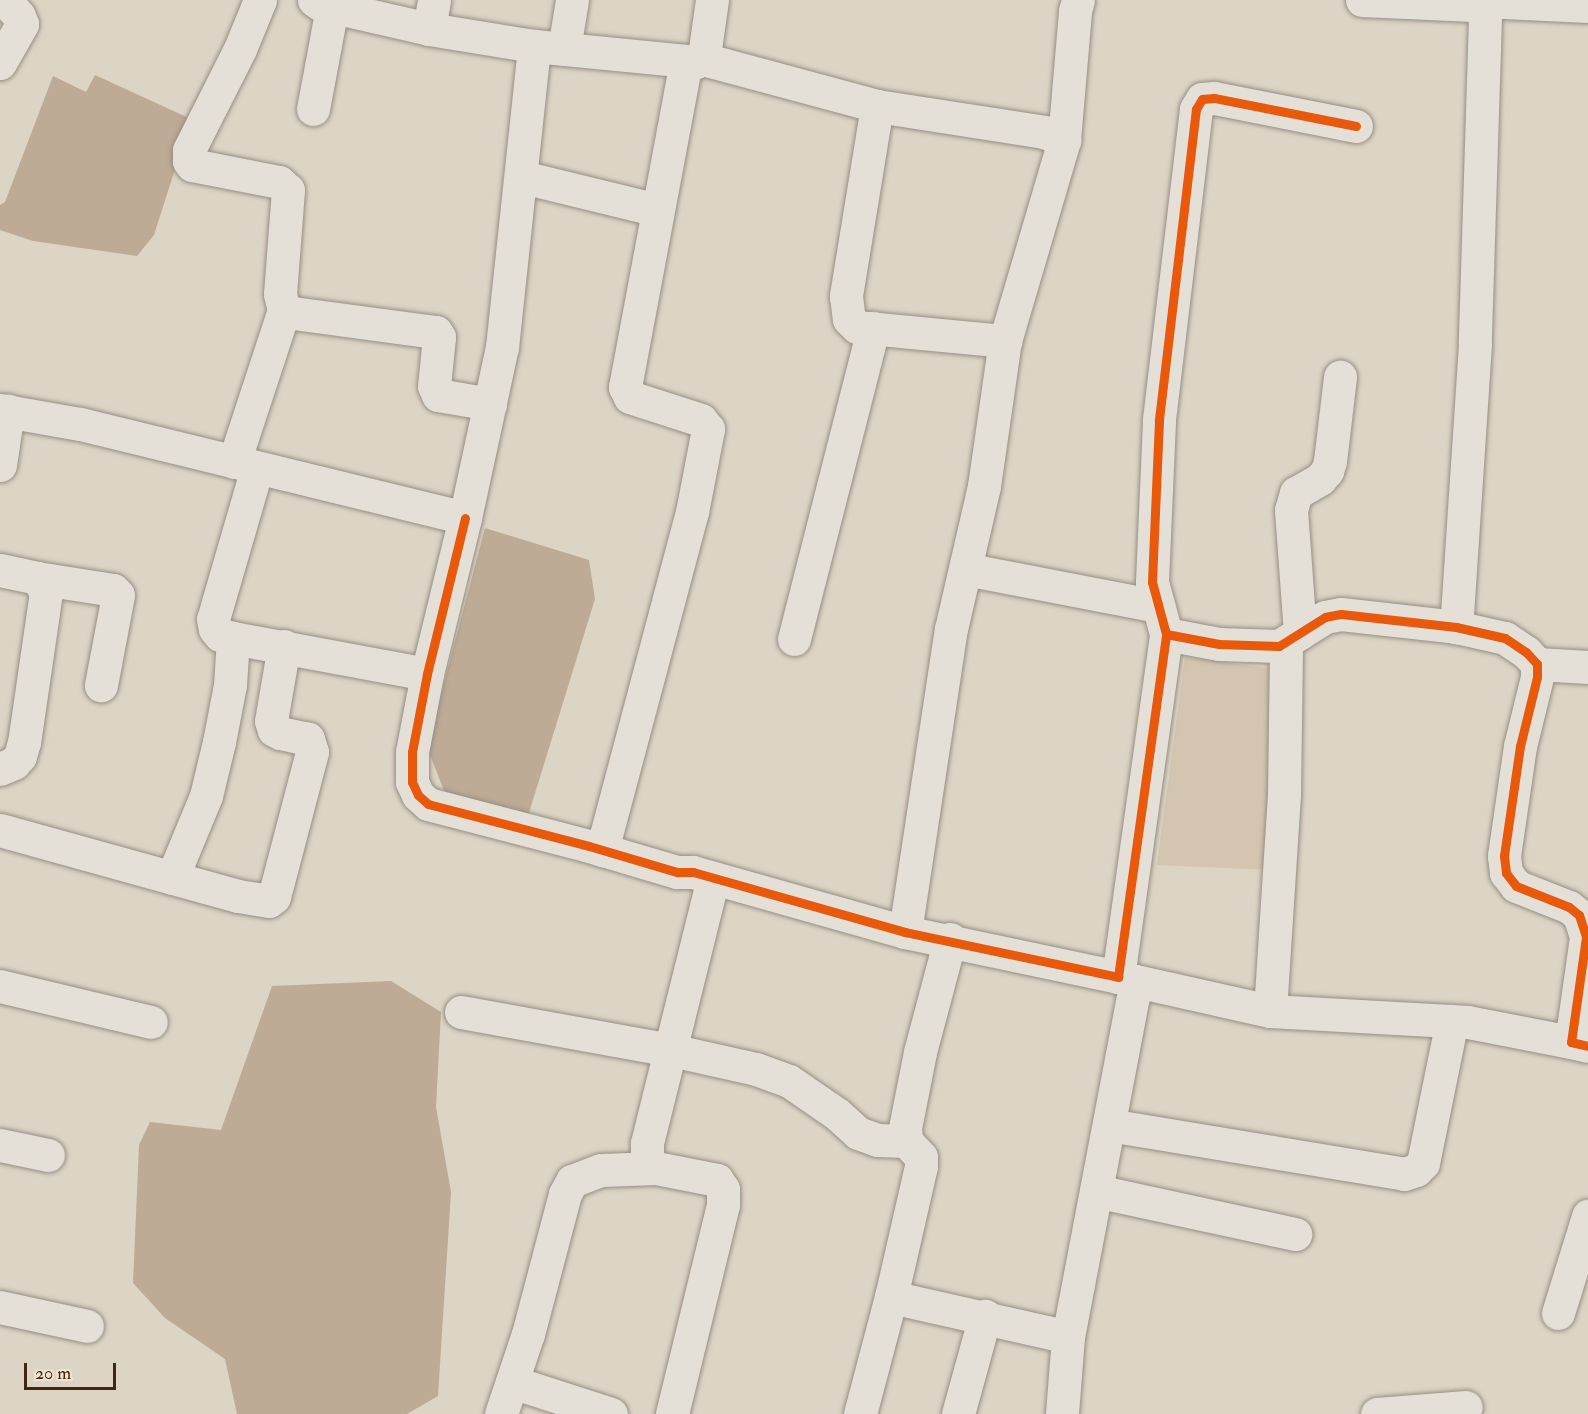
<!DOCTYPE html>
<html>
<head>
<meta charset="utf-8">
<style>
	body { margin:0 }
	#map { position:relative; width:1588px; height:1414px; overflow:hidden; background:#dcd4c4; font-family:"IM FELL Double Pica",serif }
	div>[style] { position:absolute }
	[style*='--x'] { left:calc(var(--x)*1px); top:calc(var(--y)*1px); width:calc(var(--w)*1px); rotate:calc(var(--a)*1deg) }
	.green>* { inset:0; background:#d3c5af }
	.water>* { inset:0; background:#bdab95 }
	.roads { filter:drop-shadow(0 0 2px #978e83) drop-shadow(0 0 2px #978e83) }
	.minor>* { height:33px; margin:-16.5px; padding:0 16.5px; transform-origin:16.5px; border-radius:16.5px; background:#e4e0d8 }
	.cycleway>* { height:9px; margin:-4.5px; padding:0 4.5px; transform-origin:4.5px; border-radius:4.5px; background:#e8590c }
	span { translate:-50% -50%; white-space:nowrap; text-align:center; line-height:1.15; -webkit-text-stroke:5px #efe5d2; paint-order:stroke }
	.scale { position:absolute; left:24px; top:1363px; width:92px; height:27px; box-sizing:border-box; border:3px solid #452413; border-top:0; padding-left:8px; font-size:18px; line-height:21px; white-space:nowrap; color:#452413; -webkit-text-stroke:4px #efe5d2; paint-order:stroke }
</style>
</head>
<body>
<div id="map">
	<div class="green">
		<i style="clip-path:polygon(1185px 657px,1274px 669px,1274px 870px,1157px 865px)"></i>
	</div>
	<div class="water">
		<i style="clip-path:polygon(95px 75px,191px 119px,154px 235px,137px 256px,33px 241px,0 230px,0 205px,5px 202px,53px 76px,86px 92px)"></i>
		<i style="clip-path:polygon(485px 528px,589px 560px,595px 599px,528px 816px,446px 796px,427px 747px)"></i>
		<i style="clip-path:polygon(391px 981px,441px 1012px,436px 1107px,451px 1192px,438px 1396px,407px 1414px,237px 1414px,225px 1359px,165px 1318px,133px 1283px,139px 1145px,150px 1122px,221px 1130px,272px 986px)"></i>
	</div>
	<div class="roads">
		<div class="minor">
			<i style="--x:260;--y:0;--w:53;--a:112.2"></i>
			<i style="--x:240;--y:49;--w:113;--a:116.8"></i>
			<i style="--x:189;--y:150;--w:11;--a:90"></i>
			<i style="--x:189;--y:161;--w:5;--a:53"></i>
			<i style="--x:192;--y:165;--w:89;--a:11.1"></i>
			<i style="--x:279;--y:182;--w:12;--a:42"></i>
			<i style="--x:288;--y:190;--w:104;--a:94.4"></i>
			<i style="--x:280;--y:294;--w:16;--a:76"></i>
			<i style="--x:284;--y:310;--w:9;--a:18"></i>
			<i style="--x:293;--y:313;--w:144;--a:7.6"></i>
			<i style="--x:436;--y:332;--w:6;--a:59"></i>
			<i style="--x:439;--y:337;--w:49;--a:95.8"></i>
			<i style="--x:434;--y:386;--w:10;--a:66"></i>
			<i style="--x:438;--y:395;--w:53;--a:9.8"></i>
			<i style="--x:314;--y:0;--w:7;--a:34"></i>
			<i style="--x:320;--y:4;--w:112;--a:12.9"></i>
			<i style="--x:429;--y:29;--w:106;--a:9.2"></i>
			<i style="--x:534;--y:46;--w:163;--a:5.6"></i>
			<i style="--x:696;--y:62;--w:10;--a:-37"></i>
			<i style="--x:704;--y:56;--w:57;--a:-81.9"></i>
			<i style="--x:1362;--y:0;--w:111;--a:2.6"></i>
			<i style="--x:1473;--y:5;--w:9;--a:27"></i>
			<i style="--x:1481;--y:9;--w:9;--a:63"></i>
			<i style="--x:1485;--y:17;--w:327;--a:91.8"></i>
			<i style="--x:1475;--y:344;--w:284;--a:93.8"></i>
			<i style="--x:1482;--y:1;--w:106;--a:2.7"></i>
			<i style="--x:429;--y:29;--w:29;--a:-80"></i>
			<i style="--x:564;--y:49;--w:50;--a:-80.7"></i>
			<i style="--x:703;--y:59;--w:180;--a:15.1"></i>
			<i style="--x:877;--y:106;--w:169;--a:8.8"></i>
			<i style="--x:1044;--y:132;--w:22;--a:22"></i>
			<i style="--x:1064;--y:140;--w:129;--a:-85.1"></i>
			<i style="--x:1075;--y:11;--w:11;--a:-75"></i>
			<i style="--x:0;--y:63;--w:45;--a:-60.6"></i>
			<i style="--x:22;--y:24;--w:9;--a:-111"></i>
			<i style="--x:19;--y:16;--w:21;--a:-131"></i>
			<i style="--x:877;--y:106;--w:193;--a:99.3"></i>
			<i style="--x:846;--y:296;--w:23;--a:83"></i>
			<i style="--x:849;--y:319;--w:11;--a:45"></i>
			<i style="--x:857;--y:327;--w:149;--a:5.4"></i>
			<i style="--x:313;--y:109;--w:104;--a:-79.4"></i>
			<i style="--x:1356;--y:126;--w:145;--a:-168.8"></i>
			<i style="--x:1214;--y:98;--w:12;--a:175"></i>
			<i style="--x:1202;--y:99;--w:12;--a:121"></i>
			<i style="--x:1196;--y:109;--w:314;--a:96.8"></i>
			<i style="--x:1159;--y:421;--w:161;--a:92.5"></i>
			<i style="--x:1152;--y:582;--w:54;--a:74.9"></i>
			<i style="--x:1166;--y:634;--w:54;--a:10.7"></i>
			<i style="--x:1219;--y:644;--w:60;--a:1.9"></i>
			<i style="--x:1279;--y:646;--w:54;--a:-32.2"></i>
			<i style="--x:1325;--y:617;--w:16;--a:-11"></i>
			<i style="--x:1341;--y:614;--w:116;--a:6.4"></i>
			<i style="--x:1456;--y:627;--w:50;--a:12.7"></i>
			<i style="--x:1505;--y:638;--w:25;--a:34"></i>
			<i style="--x:1526;--y:652;--w:16;--a:47"></i>
			<i style="--x:1537;--y:664;--w:13;--a:90"></i>
			<i style="--x:1537;--y:677;--w:71;--a:103.8"></i>
			<i style="--x:1520;--y:746;--w:111;--a:98.3"></i>
			<i style="--x:1504;--y:856;--w:17;--a:83"></i>
			<i style="--x:1506;--y:873;--w:16;--a:52"></i>
			<i style="--x:1516;--y:886;--w:57;--a:21.6"></i>
			<i style="--x:1569;--y:907;--w:13;--a:39"></i>
			<i style="--x:1579;--y:915;--w:23;--a:72"></i>
			<i style="--x:1586;--y:937;--w:106;--a:98.1"></i>
			<i style="--x:1571;--y:1042;--w:17;--a:13"></i>
			<i style="--x:522;--y:177;--w:139;--a:13.7"></i>
			<i style="--x:0;--y:410;--w:81;--a:9.9"></i>
			<i style="--x:80;--y:424;--w:396;--a:13.7"></i>
			<i style="--x:465;--y:518;--w:175;--a:-77.8"></i>
			<i style="--x:502;--y:347;--w:303;--a:-83.9"></i>
			<i style="--x:234;--y:462;--w:160;--a:-71.8"></i>
			<i style="--x:0;--y:465;--w:55;--a:-81.6"></i>
			<i style="--x:257;--y:468;--w:157;--a:106.2"></i>
			<i style="--x:213;--y:619;--w:10;--a:79"></i>
			<i style="--x:215;--y:629;--w:8;--a:50"></i>
			<i style="--x:220;--y:635;--w:13;--a:13"></i>
			<i style="--x:233;--y:638;--w:197;--a:10.5"></i>
			<i style="--x:465;--y:518;--w:161;--a:103.7"></i>
			<i style="--x:427;--y:674;--w:79;--a:100.9"></i>
			<i style="--x:412;--y:752;--w:30;--a:90"></i>
			<i style="--x:412;--y:782;--w:14;--a:65"></i>
			<i style="--x:418;--y:795;--w:13;--a:42"></i>
			<i style="--x:428;--y:804;--w:166;--a:14.6"></i>
			<i style="--x:589;--y:846;--w:92;--a:16.5"></i>
			<i style="--x:677;--y:872;--w:16;--a:0"></i>
			<i style="--x:693;--y:872;--w:220;--a:15.8"></i>
			<i style="--x:905;--y:932;--w:218;--a:11.9"></i>
			<i style="--x:1118;--y:977;--w:346;--a:-82"></i>
			<i style="--x:965;--y:569;--w:197;--a:10.9"></i>
			<i style="--x:0;--y:570;--w:38;--a:12"></i>
			<i style="--x:37;--y:578;--w:17;--a:57"></i>
			<i style="--x:46;--y:592;--w:152;--a:98.3"></i>
			<i style="--x:24;--y:742;--w:15;--a:106"></i>
			<i style="--x:20;--y:756;--w:9;--a:131"></i>
			<i style="--x:14;--y:763;--w:15;--a:157"></i>
			<i style="--x:37;--y:578;--w:77;--a:9"></i>
			<i style="--x:113;--y:590;--w:7;--a:45"></i>
			<i style="--x:118;--y:595;--w:92;--a:100.7"></i>
			<i style="--x:1300;--y:633;--w:123;--a:-94.2"></i>
			<i style="--x:1291;--y:510;--w:18;--a:-74"></i>
			<i style="--x:1296;--y:493;--w:28;--a:-30"></i>
			<i style="--x:1320;--y:479;--w:11;--a:-49"></i>
			<i style="--x:1327;--y:471;--w:10;--a:-73"></i>
			<i style="--x:1330;--y:461;--w:85;--a:-83.2"></i>
			<i style="--x:794;--y:639;--w:321;--a:-75.7"></i>
			<i style="--x:1537;--y:664;--w:51;--a:3.4"></i>
			<i style="--x:0;--y:830;--w:247;--a:15.5"></i>
			<i style="--x:238;--y:896;--w:31;--a:9"></i>
			<i style="--x:269;--y:901;--w:6;--a:-39"></i>
			<i style="--x:274;--y:897;--w:150;--a:-75.3"></i>
			<i style="--x:312;--y:752;--w:14;--a:-107"></i>
			<i style="--x:308;--y:739;--w:29;--a:-168"></i>
			<i style="--x:280;--y:733;--w:7;--a:-153"></i>
			<i style="--x:274;--y:730;--w:9;--a:-108"></i>
			<i style="--x:271;--y:721;--w:76;--a:-80.2"></i>
			<i style="--x:602;--y:850;--w:350;--a:-75.1"></i>
			<i style="--x:692;--y:512;--w:85;--a:-79.1"></i>
			<i style="--x:708;--y:429;--w:11;--a:-128"></i>
			<i style="--x:701;--y:420;--w:75;--a:-162.1"></i>
			<i style="--x:630;--y:397;--w:11;--a:-117"></i>
			<i style="--x:625;--y:387;--w:331;--a:-79.4"></i>
			<i style="--x:172;--y:878;--w:89;--a:-67.5"></i>
			<i style="--x:206;--y:796;--w:56;--a:-76.5"></i>
			<i style="--x:219;--y:742;--w:58;--a:-79.1"></i>
			<i style="--x:230;--y:685;--w:47;--a:-86.3"></i>
			<i style="--x:905;--y:932;--w:306;--a:-81.4"></i>
			<i style="--x:951;--y:629;--w:147;--a:-77"></i>
			<i style="--x:984;--y:486;--w:147;--a:-81.8"></i>
			<i style="--x:1005;--y:341;--w:209;--a:-73.6"></i>
			<i style="--x:1118;--y:977;--w:156;--a:12.6"></i>
			<i style="--x:1270;--y:1011;--w:198;--a:3.2"></i>
			<i style="--x:1468;--y:1022;--w:105;--a:11"></i>
			<i style="--x:0;--y:986;--w:155;--a:13.4"></i>
			<i style="--x:1270;--y:1011;--w:217;--a:-86.3"></i>
			<i style="--x:1284;--y:794;--w:152;--a:-89.2"></i>
			<i style="--x:461;--y:1012;--w:213;--a:10.3"></i>
			<i style="--x:671;--y:1050;--w:87;--a:12.6"></i>
			<i style="--x:756;--y:1069;--w:35;--a:20"></i>
			<i style="--x:789;--y:1081;--w:58;--a:34.5"></i>
			<i style="--x:837;--y:1114;--w:28;--a:42"></i>
			<i style="--x:858;--y:1133;--w:20;--a:20"></i>
			<i style="--x:877;--y:1140;--w:29;--a:2"></i>
			<i style="--x:1109;--y:1125;--w:299;--a:9.4"></i>
			<i style="--x:1404;--y:1174;--w:13;--a:-18"></i>
			<i style="--x:1416;--y:1170;--w:10;--a:-45"></i>
			<i style="--x:1423;--y:1163;--w:145;--a:-78.5"></i>
			<i style="--x:0;--y:1145;--w:49;--a:11.8"></i>
			<i style="--x:1096;--y:1191;--w:204;--a:12.2"></i>
			<i style="--x:891;--y:1297;--w:134;--a:-77.1"></i>
			<i style="--x:921;--y:1166;--w:9;--a:-90"></i>
			<i style="--x:921;--y:1157;--w:22;--a:-133"></i>
			<i style="--x:906;--y:1141;--w:13;--a:-94"></i>
			<i style="--x:905;--y:1128;--w:77;--a:-78.8"></i>
			<i style="--x:920;--y:1052;--w:117;--a:-75.1"></i>
			<i style="--x:0;--y:1307;--w:89;--a:12.3"></i>
			<i style="--x:1558;--y:1313;--w:102;--a:-72.8"></i>
			<i style="--x:1068;--y:1337;--w:362;--a:-79.2"></i>
			<i style="--x:512;--y:1382;--w:104;--a:17.9"></i>
			<i style="--x:501;--y:1414;--w:84;--a:-71.4"></i>
			<i style="--x:528;--y:1334;--w:145;--a:-75.2"></i>
			<i style="--x:565;--y:1194;--w:15;--a:-62"></i>
			<i style="--x:572;--y:1181;--w:31;--a:-21"></i>
			<i style="--x:601;--y:1170;--w:55;--a:-2.1"></i>
			<i style="--x:672;--y:1414;--w:215;--a:-76.3"></i>
			<i style="--x:723;--y:1205;--w:16;--a:-90"></i>
			<i style="--x:723;--y:1189;--w:11;--a:-124"></i>
			<i style="--x:717;--y:1180;--w:62;--a:-168.9"></i>
			<i style="--x:656;--y:1168;--w:12;--a:-138"></i>
			<i style="--x:647;--y:1160;--w:17;--a:-90"></i>
			<i style="--x:647;--y:1143;--w:273;--a:-76"></i>
			<i style="--x:860;--y:1414;--w:121;--a:-75.2"></i>
			<i style="--x:891;--y:1297;--w:181;--a:12.7"></i>
			<i style="--x:1068;--y:1337;--w:77;--a:94.5"></i>
			<i style="--x:958;--y:1414;--w:102;--a:-74.6"></i>
			<i style="--x:1377;--y:1414;--w:89;--a:-4.5"></i>
		</div>
	</div>
	<div class="cycleway">
		<i style="--x:1356;--y:126;--w:145;--a:-168.8"></i>
		<i style="--x:1214;--y:98;--w:12;--a:175"></i>
		<i style="--x:1202;--y:99;--w:12;--a:121"></i>
		<i style="--x:1196;--y:109;--w:314;--a:96.8"></i>
		<i style="--x:1159;--y:421;--w:161;--a:92.5"></i>
		<i style="--x:1152;--y:582;--w:54;--a:74.9"></i>
		<i style="--x:1166;--y:634;--w:54;--a:10.7"></i>
		<i style="--x:1219;--y:644;--w:60;--a:1.9"></i>
		<i style="--x:1279;--y:646;--w:54;--a:-32.2"></i>
		<i style="--x:1325;--y:617;--w:16;--a:-11"></i>
		<i style="--x:1341;--y:614;--w:116;--a:6.4"></i>
		<i style="--x:1456;--y:627;--w:50;--a:12.7"></i>
		<i style="--x:1505;--y:638;--w:25;--a:34"></i>
		<i style="--x:1526;--y:652;--w:16;--a:47"></i>
		<i style="--x:1537;--y:664;--w:13;--a:90"></i>
		<i style="--x:1537;--y:677;--w:71;--a:103.8"></i>
		<i style="--x:1520;--y:746;--w:111;--a:98.3"></i>
		<i style="--x:1504;--y:856;--w:17;--a:83"></i>
		<i style="--x:1506;--y:873;--w:16;--a:52"></i>
		<i style="--x:1516;--y:886;--w:57;--a:21.6"></i>
		<i style="--x:1569;--y:907;--w:13;--a:39"></i>
		<i style="--x:1579;--y:915;--w:23;--a:72"></i>
		<i style="--x:1586;--y:937;--w:106;--a:98.1"></i>
		<i style="--x:1571;--y:1042;--w:17;--a:13"></i>
		<i style="--x:465;--y:518;--w:161;--a:103.7"></i>
		<i style="--x:427;--y:674;--w:79;--a:100.9"></i>
		<i style="--x:412;--y:752;--w:30;--a:90"></i>
		<i style="--x:412;--y:782;--w:14;--a:65"></i>
		<i style="--x:418;--y:795;--w:13;--a:42"></i>
		<i style="--x:428;--y:804;--w:166;--a:14.6"></i>
		<i style="--x:589;--y:846;--w:92;--a:16.5"></i>
		<i style="--x:677;--y:872;--w:16;--a:0"></i>
		<i style="--x:693;--y:872;--w:220;--a:15.8"></i>
		<i style="--x:905;--y:932;--w:218;--a:11.9"></i>
		<i style="--x:1118;--y:977;--w:346;--a:-82"></i>
	</div>
	<div class="scale">20 m</div>
</div>
</body>
</html>
